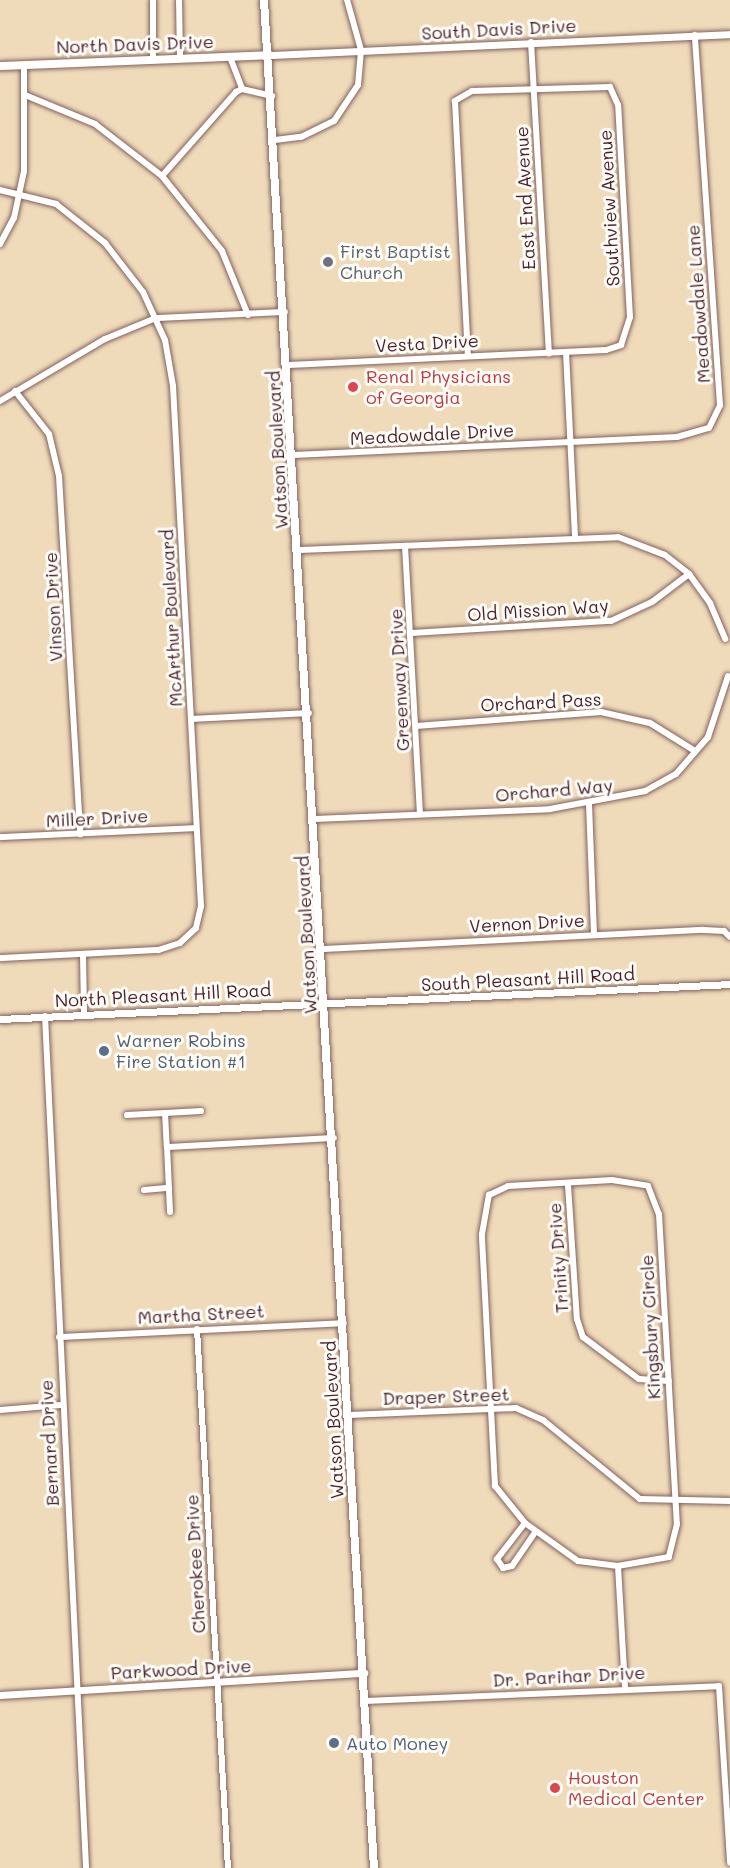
<!DOCTYPE html>
<html>
<head>
<meta charset="utf-8">
<style>
	body { margin:0 }
	#map { position:relative; width:730px; height:1868px; overflow:hidden; background:#efdbba; font-family:Mali,sans-serif }
	div>[style] { position:absolute }
	[style*='--x'] { left:calc(var(--x)*1px); top:calc(var(--y)*1px); width:calc(var(--w)*1px); rotate:calc(var(--a)*1deg) }
	.roads { filter:drop-shadow(0 0 2px #84615d) drop-shadow(0 0 2px #84615d) }
	.minor>* { height:6px; margin:-3px; padding:0 3px; transform-origin:3px; border-radius:3px; background:#fff }
	.tertiary>* { height:7px; margin:-3.5px; padding:0 3.5px; transform-origin:3.5px; border-radius:3.5px; background:#fff }
	.secondary>* { height:8px; margin:-4px; padding:0 4px; transform-origin:4px; border-radius:4px; background:#fff }
	.dots>* { width:16px; height:16px; translate:-50% -50%; box-sizing:border-box; border:3px solid #fdfcf7; border-radius:50% }
	span { translate:-50% -50%; white-space:nowrap; text-align:center; line-height:1.15; -webkit-text-stroke:6px #fdfcf7; paint-order:stroke }
	.street-label { font-size:18px; color:#4a1f2b }
	.worship-label { font-size:18px; color:#5b616d }
	.left { translate:0 -50%; text-align:left }
	.health-label { font-size:18px; color:#be3a42 }
	.service-label { font-size:18px; color:#4e5e75 }
</style>
</head>
<body>
<div id="map">
	<div class="roads">
		<div class="minor">
			<i style="--x:179;--y:0;--w:58;--a:89"></i>
			<i style="--x:531;--y:42;--w:312;--a:86.7"></i>
			<i style="--x:230;--y:57;--w:34;--a:69"></i>
			<i style="--x:153;--y:59;--w:59;--a:-90"></i>
			<i style="--x:25;--y:95;--w:76;--a:22.5"></i>
			<i style="--x:95;--y:124;--w:85;--a:37.8"></i>
			<i style="--x:162;--y:176;--w:96;--a:51.3"></i>
			<i style="--x:222;--y:251;--w:69;--a:67.9"></i>
			<i style="--x:275;--y:140;--w:26;--a:-7"></i>
			<i style="--x:301;--y:137;--w:37;--a:-26"></i>
			<i style="--x:334;--y:121;--w:43;--a:-56.3"></i>
			<i style="--x:358;--y:85;--w:35;--a:-85"></i>
			<i style="--x:361;--y:50;--w:52;--a:-105.6"></i>
			<i style="--x:162;--y:176;--w:112;--a:-48.6"></i>
			<i style="--x:236;--y:92;--w:7;--a:-27"></i>
			<i style="--x:242;--y:89;--w:31;--a:13"></i>
			<i style="--x:0;--y:190;--w:58;--a:14"></i>
			<i style="--x:56;--y:204;--w:63;--a:38.5"></i>
			<i style="--x:105;--y:243;--w:62;--a:52.2"></i>
			<i style="--x:143;--y:292;--w:53;--a:65.4"></i>
			<i style="--x:165;--y:340;--w:47;--a:80.1"></i>
			<i style="--x:173;--y:386;--w:521;--a:86.92"></i>
			<i style="--x:201;--y:906;--w:23;--a:103"></i>
			<i style="--x:196;--y:928;--w:22;--a:137"></i>
			<i style="--x:180;--y:943;--w:23;--a:162"></i>
			<i style="--x:158;--y:950;--w:158;--a:177.1"></i>
			<i style="--x:0;--y:244;--w:30;--a:-62"></i>
			<i style="--x:14;--y:218;--w:48;--a:-78"></i>
			<i style="--x:24;--y:171;--w:106;--a:-90"></i>
			<i style="--x:566;--y:352;--w:183;--a:87.2"></i>
			<i style="--x:289;--y:365;--w:317;--a:-2.7"></i>
			<i style="--x:606;--y:350;--w:16;--a:-18"></i>
			<i style="--x:621;--y:345;--w:29;--a:-72"></i>
			<i style="--x:630;--y:317;--w:212;--a:-93.2"></i>
			<i style="--x:618;--y:105;--w:20;--a:-114"></i>
			<i style="--x:610;--y:87;--w:138;--a:178.3"></i>
			<i style="--x:472;--y:91;--w:20;--a:150"></i>
			<i style="--x:455;--y:101;--w:255;--a:87.1"></i>
			<i style="--x:15;--y:391;--w:55;--a:51.7"></i>
			<i style="--x:49;--y:434;--w:43;--a:76.6"></i>
			<i style="--x:59;--y:476;--w:359;--a:86.6"></i>
			<i style="--x:0;--y:401;--w:122;--a:-30.6"></i>
			<i style="--x:105;--y:339;--w:55;--a:-22.4"></i>
			<i style="--x:156;--y:318;--w:129;--a:-2.7"></i>
			<i style="--x:294;--y:455;--w:383;--a:-2.7"></i>
			<i style="--x:677;--y:437;--w:33;--a:-16"></i>
			<i style="--x:709;--y:428;--w:25;--a:-64"></i>
			<i style="--x:720;--y:405;--w:371;--a:-93.9"></i>
			<i style="--x:405;--y:546;--w:267;--a:86.8"></i>
			<i style="--x:300;--y:550;--w:318;--a:-2.3"></i>
			<i style="--x:618;--y:537;--w:50;--a:21"></i>
			<i style="--x:665;--y:555;--w:31;--a:38"></i>
			<i style="--x:689;--y:574;--w:36;--a:54"></i>
			<i style="--x:710;--y:603;--w:39;--a:67"></i>
			<i style="--x:412;--y:633;--w:199;--a:-3.5"></i>
			<i style="--x:611;--y:621;--w:45;--a:-24.9"></i>
			<i style="--x:652;--y:602;--w:46;--a:-37.1"></i>
			<i style="--x:191;--y:719;--w:118;--a:-2.9"></i>
			<i style="--x:416;--y:726;--w:186;--a:-4.3"></i>
			<i style="--x:601;--y:712;--w:50;--a:12.7"></i>
			<i style="--x:650;--y:723;--w:53;--a:31.9"></i>
			<i style="--x:589;--y:804;--w:131;--a:87.8"></i>
			<i style="--x:315;--y:819;--w:235;--a:-2.4"></i>
			<i style="--x:550;--y:809;--w:97;--a:-10.7"></i>
			<i style="--x:645;--y:791;--w:35;--a:-29"></i>
			<i style="--x:676;--y:774;--w:49;--a:-49.1"></i>
			<i style="--x:708;--y:737;--w:64;--a:-71.8"></i>
			<i style="--x:0;--y:837;--w:195;--a:-2.6"></i>
			<i style="--x:324;--y:949;--w:380;--a:-2.9"></i>
			<i style="--x:704;--y:930;--w:20;--a:3"></i>
			<i style="--x:724;--y:931;--w:8;--a:45"></i>
			<i style="--x:83;--y:954;--w:59;--a:89"></i>
			<i style="--x:45;--y:1016;--w:853;--a:87.24"></i>
			<i style="--x:165;--y:1113;--w:36;--a:-3"></i>
			<i style="--x:127;--y:1115;--w:38;--a:-3"></i>
			<i style="--x:165;--y:1113;--w:34;--a:87"></i>
			<i style="--x:612;--y:1180;--w:36;--a:9"></i>
			<i style="--x:648;--y:1186;--w:30;--a:69"></i>
			<i style="--x:659;--y:1214;--w:311;--a:86.7"></i>
			<i style="--x:677;--y:1524;--w:34;--a:104"></i>
			<i style="--x:669;--y:1557;--w:52;--a:170"></i>
			<i style="--x:618;--y:1566;--w:40;--a:-172.9"></i>
			<i style="--x:578;--y:1561;--w:65;--a:-144.4"></i>
			<i style="--x:525;--y:1523;--w:48;--a:-129"></i>
			<i style="--x:495;--y:1486;--w:252;--a:-93"></i>
			<i style="--x:482;--y:1234;--w:40;--a:-80"></i>
			<i style="--x:489;--y:1195;--w:21;--a:-25"></i>
			<i style="--x:508;--y:1186;--w:104;--a:-3.3"></i>
			<i style="--x:568;--y:1185;--w:134;--a:86.2"></i>
			<i style="--x:577;--y:1319;--w:19;--a:72"></i>
			<i style="--x:583;--y:1337;--w:70;--a:36.9"></i>
			<i style="--x:639;--y:1379;--w:30;--a:4"></i>
			<i style="--x:144;--y:1190;--w:25;--a:-5"></i>
			<i style="--x:170;--y:1212;--w:65;--a:-92.6"></i>
			<i style="--x:167;--y:1147;--w:167;--a:-3.1"></i>
			<i style="--x:197;--y:1329;--w:540;--a:86.71"></i>
			<i style="--x:59;--y:1337;--w:285;--a:-2.8"></i>
			<i style="--x:0;--y:1410;--w:61;--a:-4.7"></i>
			<i style="--x:349;--y:1415;--w:167;--a:-2.4"></i>
			<i style="--x:516;--y:1408;--w:30;--a:24"></i>
			<i style="--x:543;--y:1420;--w:125;--a:39.2"></i>
			<i style="--x:640;--y:1499;--w:90;--a:1.3"></i>
			<i style="--x:525;--y:1523;--w:46;--a:127.9"></i>
			<i style="--x:497;--y:1559;--w:11;--a:56"></i>
			<i style="--x:503;--y:1568;--w:9;--a:-13"></i>
			<i style="--x:512;--y:1566;--w:42;--a:-55.6"></i>
			<i style="--x:618;--y:1566;--w:122;--a:86.7"></i>
			<i style="--x:365;--y:1701;--w:354;--a:-2.4"></i>
			<i style="--x:719;--y:1686;--w:177;--a:86.4"></i>
		</div>
		<div class="tertiary">
			<i style="--x:270;--y:55;--w:460;--a:-2.6"></i>
			<i style="--x:0;--y:1019;--w:731;--a:-2.74"></i>
			<i style="--x:0;--y:1695;--w:365;--a:-3.5"></i>
		</div>
		<div class="secondary">
			<i style="--x:264;--y:0;--w:1871;--a:86.63"></i>
			<i style="--x:0;--y:66;--w:270;--a:-2.3"></i>
		</div>
	</div>
	<div class="dots">
		<i style="left:328px;top:262px;background:#6b7280"></i>
		<i style="left:353px;top:387px;background:#e0444e"></i>
		<i style="left:104px;top:1051px;background:#5c6f8a"></i>
		<i style="left:334px;top:1743px;background:#5c6f8a"></i>
		<i style="left:555px;top:1788px;background:#e0444e"></i>
	</div>
	<div class="street-label">
		<span style="left:499px;top:29px;rotate:-3deg">South Davis Drive</span>
		<span style="left:135px;top:44px;rotate:-2deg">North Davis Drive</span>
		<span style="left:525px;top:198px;rotate:-93deg">East End Avenue</span>
		<span style="left:609px;top:208px;rotate:-93deg">Southview Avenue</span>
		<span style="left:698px;top:304px;rotate:-94deg">Meadowdale Lane</span>
		<span style="left:427px;top:343px;rotate:-3deg">Vesta Drive</span>
		<span style="left:432px;top:434px;rotate:-3deg">Meadowdale Drive</span>
		<span style="left:277px;top:450px;rotate:-93deg">Watson Boulevard</span>
		<span style="left:53px;top:607px;rotate:-93deg">Vinson Drive</span>
		<span style="left:538px;top:610px;rotate:-4deg">Old Mission Way</span>
		<span style="left:171px;top:618px;rotate:-93deg">McArthur Boulevard</span>
		<span style="left:399px;top:680px;rotate:-93deg">Greenway Drive</span>
		<span style="left:541px;top:702px;rotate:-3deg">Orchard Pass</span>
		<span style="left:554px;top:790px;rotate:-5deg">Orchard Way</span>
		<span style="left:97px;top:818px;rotate:-3deg">Miller Drive</span>
		<span style="left:527px;top:923px;rotate:-3deg">Vernon Drive</span>
		<span style="left:306px;top:935px;rotate:-93deg">Watson Boulevard</span>
		<span style="left:528px;top:979px;rotate:-3deg">South Pleasant Hill Road</span>
		<span style="left:163px;top:995px;rotate:-3deg">North Pleasant Hill Road</span>
		<span style="left:558px;top:1258px;rotate:-94deg">Trinity Drive</span>
		<span style="left:201px;top:1314px;rotate:-3deg">Martha Street</span>
		<span style="left:650px;top:1327px;rotate:-93deg">Kingsbury Circle</span>
		<span style="left:446px;top:1396px;rotate:-2deg">Draper Street</span>
		<span style="left:333px;top:1420px;rotate:-93deg">Watson Boulevard</span>
		<span style="left:49px;top:1443px;rotate:-93deg">Bernard Drive</span>
		<span style="left:195px;top:1564px;rotate:-93deg">Cherokee Drive</span>
		<span style="left:181px;top:1669px;rotate:-3deg">Parkwood Drive</span>
		<span style="left:569px;top:1676px;rotate:-3deg">Dr. Parihar Drive</span>
	</div>
	<div class="worship-label">
		<span class="left" style="left:340px;top:262px">First Baptist<br>Church</span>
	</div>
	<div class="health-label">
		<span class="left" style="left:366px;top:387px">Renal Physicians<br>of Georgia</span>
		<span class="left" style="left:568px;top:1788px">Houston<br>Medical Center</span>
	</div>
	<div class="service-label">
		<span class="left" style="left:116px;top:1051px">Warner Robins<br>Fire Station #1</span>
		<span class="left" style="left:346px;top:1743px">Auto Money</span>
	</div>
</div>
</body>
</html>
